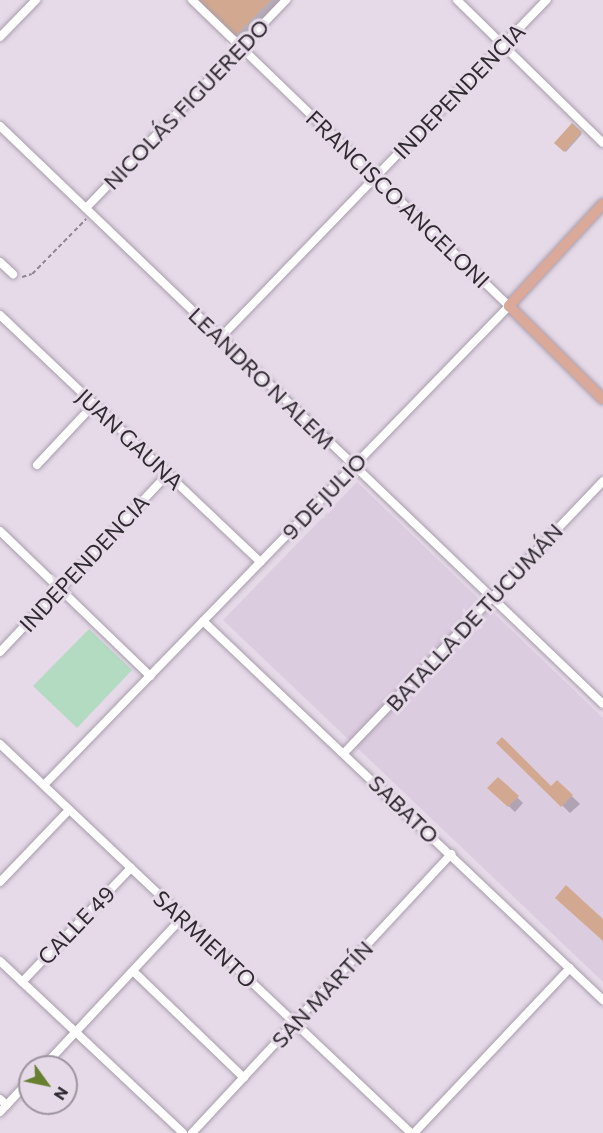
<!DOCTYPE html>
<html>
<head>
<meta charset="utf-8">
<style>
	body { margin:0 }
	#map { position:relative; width:603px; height:1133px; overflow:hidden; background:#e6dae9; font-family:Commissioner,sans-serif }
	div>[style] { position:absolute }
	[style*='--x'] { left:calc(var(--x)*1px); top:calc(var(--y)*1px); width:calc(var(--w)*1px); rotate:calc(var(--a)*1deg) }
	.built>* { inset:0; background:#dccce0 }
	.green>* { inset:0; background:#b2dbc2 }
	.shadow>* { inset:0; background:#0003 }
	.building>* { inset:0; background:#d2a990 }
	.path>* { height:1.5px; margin-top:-0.75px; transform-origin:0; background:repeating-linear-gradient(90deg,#908792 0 4.5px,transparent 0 7.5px) }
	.roads { filter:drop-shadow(0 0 2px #a89dab) drop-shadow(0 0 2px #a89dab) }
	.minor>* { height:8px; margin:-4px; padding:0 4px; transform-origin:4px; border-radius:4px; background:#fff }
	.major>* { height:10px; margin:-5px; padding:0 5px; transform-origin:5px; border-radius:5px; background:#daa99a }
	span { translate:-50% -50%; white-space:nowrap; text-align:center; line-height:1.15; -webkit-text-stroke:6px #e6dae9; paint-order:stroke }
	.street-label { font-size:22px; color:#2f2a30 }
	.north { position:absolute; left:18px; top:1055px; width:60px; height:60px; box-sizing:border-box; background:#e6dae9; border:2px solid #9d949f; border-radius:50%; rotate:123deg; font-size:16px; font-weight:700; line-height:24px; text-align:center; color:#2f2a30 }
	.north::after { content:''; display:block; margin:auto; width:21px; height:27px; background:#687f30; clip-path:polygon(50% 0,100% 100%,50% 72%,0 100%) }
</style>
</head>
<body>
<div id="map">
	<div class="built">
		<i style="clip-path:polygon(357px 482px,603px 718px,603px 982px,223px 620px)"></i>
	</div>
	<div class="green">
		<i style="clip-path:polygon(89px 629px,132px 670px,77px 728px,33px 686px)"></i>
	</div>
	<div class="shadow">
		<i style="clip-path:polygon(200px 0,286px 0,244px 43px)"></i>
		<i style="clip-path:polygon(572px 125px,582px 134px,566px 152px,556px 143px)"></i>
		<i style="clip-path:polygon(498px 743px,552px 788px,557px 782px,580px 804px,570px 813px)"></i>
		<i style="clip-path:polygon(498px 779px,523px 803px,515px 812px,490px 788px)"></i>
	</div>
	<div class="building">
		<i style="clip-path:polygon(198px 0,271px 0,235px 36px)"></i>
		<i style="clip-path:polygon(572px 123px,582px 132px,564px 152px,554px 143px)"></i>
		<i style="clip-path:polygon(502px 737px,551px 786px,557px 780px,573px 795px,561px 807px,496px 743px)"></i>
		<i style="clip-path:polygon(498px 777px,519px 796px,508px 807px,487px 788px)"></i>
		<i style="clip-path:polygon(566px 885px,603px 919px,603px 941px,555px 898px)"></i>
	</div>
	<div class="path">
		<i style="--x:22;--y:277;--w:10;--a:-17"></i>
		<i style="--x:32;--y:274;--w:77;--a:-45.5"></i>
	</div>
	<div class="roads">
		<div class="minor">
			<i style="--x:457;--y:0;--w:204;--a:44.4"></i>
			<i style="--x:0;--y:37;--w:52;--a:-45.8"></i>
			<i style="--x:0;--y:126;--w:835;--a:43.79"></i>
			<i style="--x:86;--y:208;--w:289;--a:-46.1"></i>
			<i style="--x:0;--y:262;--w:18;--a:43"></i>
			<i style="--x:0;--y:315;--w:359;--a:43.5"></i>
			<i style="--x:221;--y:337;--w:469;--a:-46"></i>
			<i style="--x:37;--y:465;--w:83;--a:-46.9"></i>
			<i style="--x:0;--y:531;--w:209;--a:44"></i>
			<i style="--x:203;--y:621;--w:551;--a:43.46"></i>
			<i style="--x:0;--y:652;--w:245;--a:-46.7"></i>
			<i style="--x:0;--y:744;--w:566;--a:43.42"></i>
			<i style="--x:345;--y:752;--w:374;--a:-46.4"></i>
			<i style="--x:44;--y:785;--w:668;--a:-45.85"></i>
			<i style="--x:509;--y:306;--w:441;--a:-136"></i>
			<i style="--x:0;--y:882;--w:100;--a:-46.2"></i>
			<i style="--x:0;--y:961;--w:251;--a:43.2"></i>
			<i style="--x:133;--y:971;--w:154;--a:43.9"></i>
			<i style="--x:22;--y:982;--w:158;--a:-46.3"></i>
			<i style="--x:43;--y:1067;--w:205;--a:-47"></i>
			<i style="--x:0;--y:1099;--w:9;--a:41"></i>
			<i style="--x:0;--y:1112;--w:44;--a:-46.8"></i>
			<i style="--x:192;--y:1133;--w:381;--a:-47.1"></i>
			<i style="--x:414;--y:1133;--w:227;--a:-46.6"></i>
		</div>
		<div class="major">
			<i style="--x:603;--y:204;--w:139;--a:132.7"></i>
			<i style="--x:509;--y:306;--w:132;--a:44.7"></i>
		</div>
	</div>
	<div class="street-label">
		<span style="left:459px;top:91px;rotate:-46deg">INDEPENDENCIA</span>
		<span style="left:186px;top:104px;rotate:-46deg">NICOLÁS FIGUEREDO</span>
		<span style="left:398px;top:199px;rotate:44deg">FRANCISCO ANGELONI</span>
		<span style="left:262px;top:378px;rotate:44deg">LEANDRO N ALEM</span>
		<span style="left:130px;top:439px;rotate:43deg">JUAN GAUNA</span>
		<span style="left:324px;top:496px;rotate:-46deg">9 DE JULIO</span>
		<span style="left:84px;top:563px;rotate:-47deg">INDEPENDENCIA</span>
		<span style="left:474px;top:617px;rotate:-47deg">BATALLA DE TUCUMÁN</span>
		<span style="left:404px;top:809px;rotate:44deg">SABATO</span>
		<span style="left:76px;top:925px;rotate:-46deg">CALLE 49</span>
		<span style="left:205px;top:939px;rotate:43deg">SARMIENTO</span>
		<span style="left:322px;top:994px;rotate:-47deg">SAN MARTÍN</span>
	</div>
	<div class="north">N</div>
</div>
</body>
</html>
